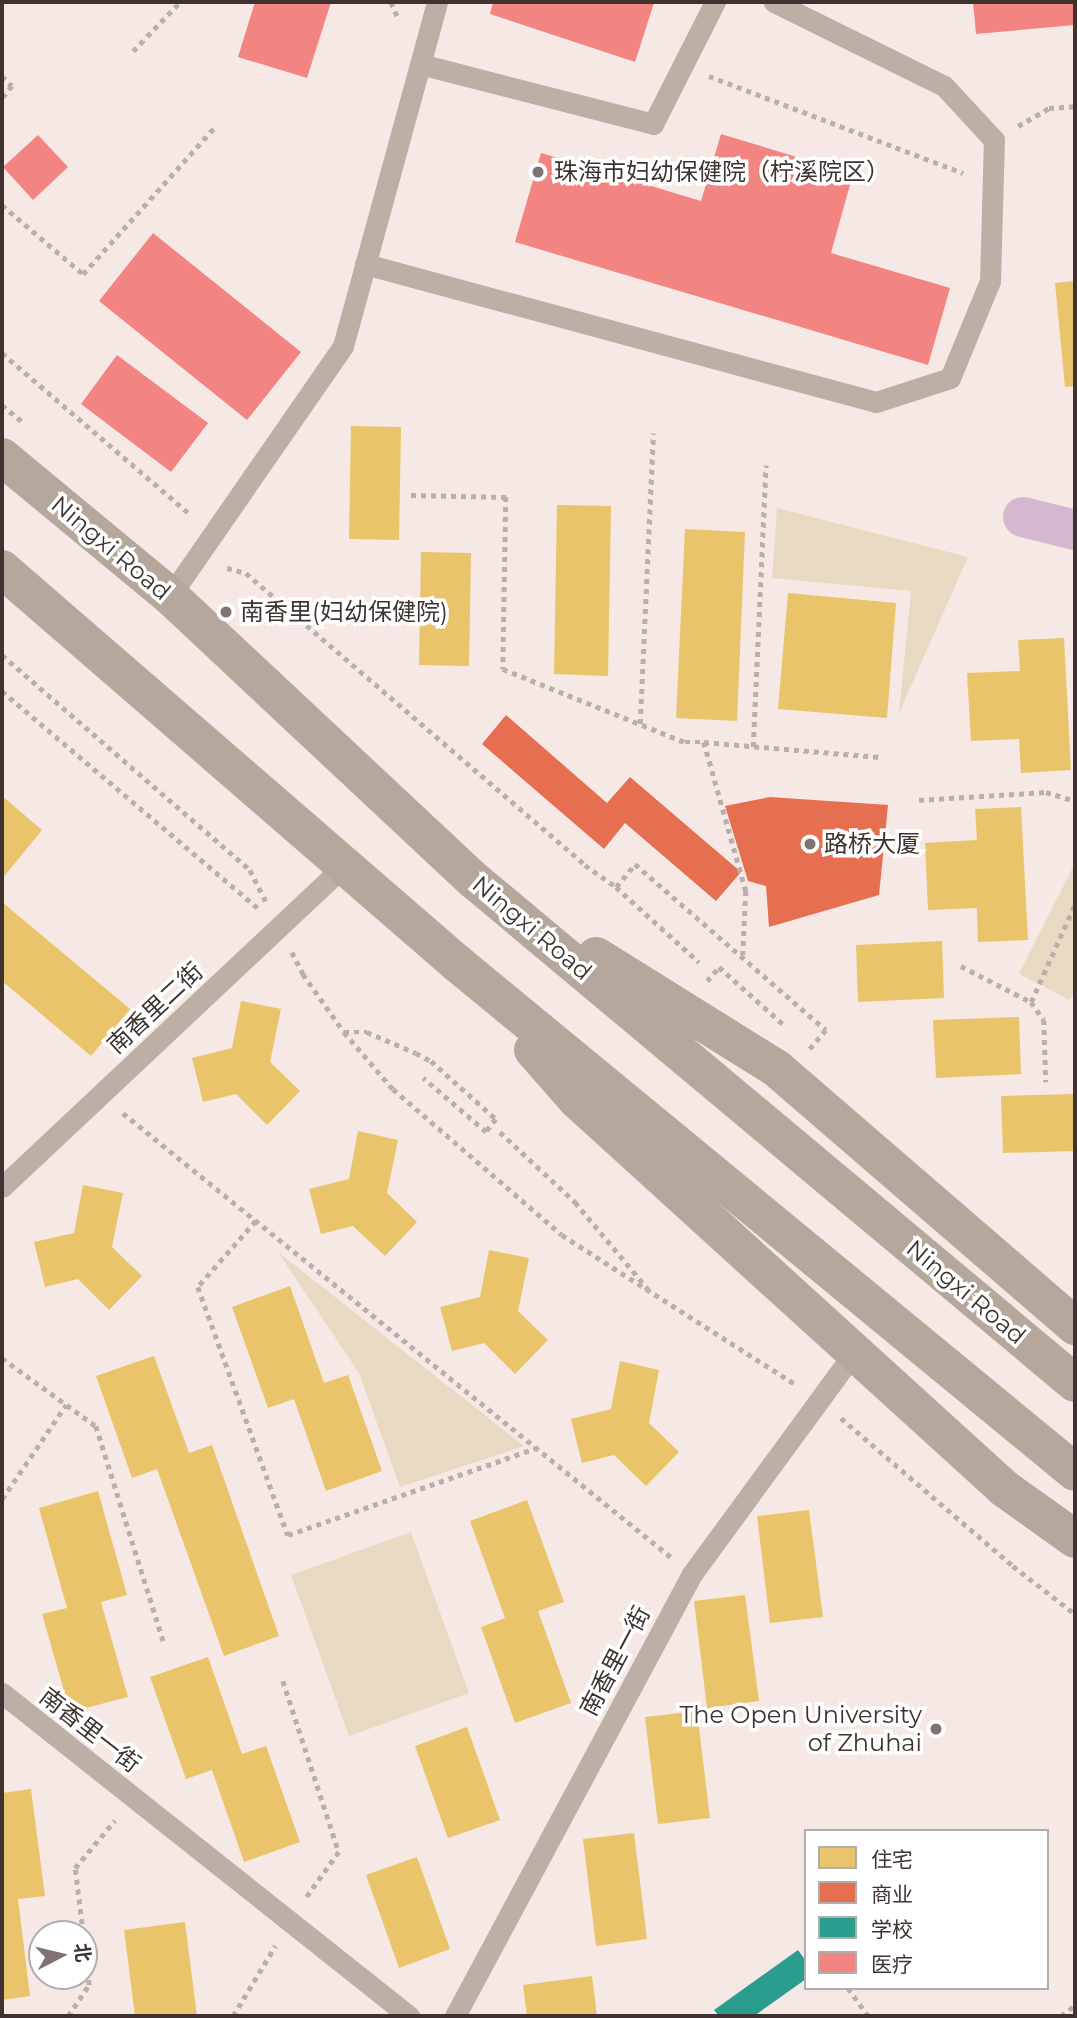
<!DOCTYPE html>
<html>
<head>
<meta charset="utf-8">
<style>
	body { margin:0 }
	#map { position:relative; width:1077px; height:2018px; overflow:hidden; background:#f6e8e5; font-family:Montserrat,"Noto Sans SC",sans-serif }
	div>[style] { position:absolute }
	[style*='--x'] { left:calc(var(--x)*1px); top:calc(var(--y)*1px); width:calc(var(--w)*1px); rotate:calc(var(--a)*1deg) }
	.green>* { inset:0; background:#e8dac2 }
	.homes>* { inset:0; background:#e9c46a }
	.shops>* { inset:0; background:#e76f51 }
	.schools>* { inset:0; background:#2a9d8f }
	.health>* { inset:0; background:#f28482 }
	.canal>* { height:40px; margin:-20px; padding:0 20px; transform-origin:20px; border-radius:20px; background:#d3b8cf }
	.path>* { height:4.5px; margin-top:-2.25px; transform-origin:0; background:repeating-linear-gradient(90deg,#baafaa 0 5px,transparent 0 10px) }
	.service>* { height:21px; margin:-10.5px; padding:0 10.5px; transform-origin:10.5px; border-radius:10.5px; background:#bbafa6 }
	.primary>* { height:38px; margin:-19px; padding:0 19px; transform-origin:19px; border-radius:19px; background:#b5a79b }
	.dots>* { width:19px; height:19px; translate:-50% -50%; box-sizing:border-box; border:4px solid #fff; border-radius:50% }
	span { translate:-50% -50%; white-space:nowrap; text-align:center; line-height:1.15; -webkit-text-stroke:7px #fff; paint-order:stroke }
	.poi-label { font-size:24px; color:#3f3331 }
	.left { translate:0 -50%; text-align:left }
	.right { translate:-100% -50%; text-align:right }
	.street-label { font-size:24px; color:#3f3331 }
	.frame { position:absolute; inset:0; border:4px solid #3f3331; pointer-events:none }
	.legend { position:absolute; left:804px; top:1829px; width:245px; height:161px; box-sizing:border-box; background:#fff; border:2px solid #b2adad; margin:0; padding:9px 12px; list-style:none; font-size:21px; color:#3f3331 }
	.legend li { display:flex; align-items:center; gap:14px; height:35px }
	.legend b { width:35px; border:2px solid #b2adad }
	.north { position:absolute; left:28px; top:1920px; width:70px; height:70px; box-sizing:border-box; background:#fff; border:2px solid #b2adad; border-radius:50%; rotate:83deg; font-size:19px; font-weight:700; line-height:28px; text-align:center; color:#3f3331 }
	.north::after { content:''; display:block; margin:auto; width:24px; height:32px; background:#7f7270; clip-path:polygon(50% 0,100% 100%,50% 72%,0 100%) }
</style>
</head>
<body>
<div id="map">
	<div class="green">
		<i style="clip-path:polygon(777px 508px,968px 557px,899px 713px,911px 591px,772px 578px)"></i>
		<i style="clip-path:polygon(1075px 863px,1075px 990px,1070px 1000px,1019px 974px)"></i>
		<i style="clip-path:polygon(278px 1252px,524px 1446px,400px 1487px,359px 1373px)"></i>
		<i style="clip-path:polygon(411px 1532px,469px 1693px,349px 1736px,291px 1575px)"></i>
	</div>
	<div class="homes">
		<i style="clip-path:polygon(1075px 281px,1075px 386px,1065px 387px,1055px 283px)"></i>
		<i style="clip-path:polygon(351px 426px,401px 427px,399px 540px,349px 539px)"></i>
		<i style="clip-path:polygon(557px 505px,611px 506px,608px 676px,554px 674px)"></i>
		<i style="clip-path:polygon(685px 529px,745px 532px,737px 721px,676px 718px)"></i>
		<i style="clip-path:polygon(421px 552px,471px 553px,469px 666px,419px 665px)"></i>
		<i style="clip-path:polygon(788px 593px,896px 603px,887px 718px,778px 709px)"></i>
		<i style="clip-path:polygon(1064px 638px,1071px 770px,1021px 773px,1019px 739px,971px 741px,967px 673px,1020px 671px,1018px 640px)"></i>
		<i style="clip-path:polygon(2px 796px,42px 830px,2px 879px)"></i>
		<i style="clip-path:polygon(1021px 807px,1028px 940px,978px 942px,977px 908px,928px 910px,925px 843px,977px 840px,975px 809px)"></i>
		<i style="clip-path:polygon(2px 902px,130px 1009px,91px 1056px,2px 981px)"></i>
		<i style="clip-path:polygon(942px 941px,944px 998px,858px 1002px,856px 945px)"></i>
		<i style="clip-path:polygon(241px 1001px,281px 1009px,270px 1062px,300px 1091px,267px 1125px,236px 1094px,203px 1102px,192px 1058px,232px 1048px)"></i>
		<i style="clip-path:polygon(1019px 1017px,1021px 1074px,936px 1078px,933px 1020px)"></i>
		<i style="clip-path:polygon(1075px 1094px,1075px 1151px,1003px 1153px,1001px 1096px)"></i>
		<i style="clip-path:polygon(358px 1131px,398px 1140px,387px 1193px,417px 1222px,385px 1256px,353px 1226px,321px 1234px,309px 1189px,349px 1179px)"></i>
		<i style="clip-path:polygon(83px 1185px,123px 1193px,112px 1247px,142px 1276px,109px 1310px,78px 1279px,45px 1287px,34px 1242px,74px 1233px)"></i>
		<i style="clip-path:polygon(489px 1250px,529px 1258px,518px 1311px,548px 1340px,515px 1374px,484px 1343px,452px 1351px,440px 1307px,480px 1297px)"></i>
		<i style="clip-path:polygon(290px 1286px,324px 1383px,348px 1375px,382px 1471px,326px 1491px,294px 1399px,268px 1408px,232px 1307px)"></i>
		<i style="clip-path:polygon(154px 1356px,189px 1453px,212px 1445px,279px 1636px,224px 1656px,157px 1469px,132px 1478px,96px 1376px)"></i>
		<i style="clip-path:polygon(620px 1361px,659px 1370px,649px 1423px,679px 1452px,646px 1486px,614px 1455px,582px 1463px,571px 1419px,611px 1409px)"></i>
		<i style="clip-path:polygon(98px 1491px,127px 1595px,101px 1602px,128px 1697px,70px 1712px,42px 1614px,67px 1608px,39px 1508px)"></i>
		<i style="clip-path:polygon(527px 1500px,564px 1602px,538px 1611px,571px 1703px,515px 1723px,481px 1627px,505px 1618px,470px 1521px)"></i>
		<i style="clip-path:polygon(809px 1510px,823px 1617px,770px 1623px,757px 1516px)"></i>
		<i style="clip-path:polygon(745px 1595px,759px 1701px,707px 1708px,694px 1601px)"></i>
		<i style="clip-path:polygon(208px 1657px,242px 1754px,266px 1746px,300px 1842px,244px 1862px,212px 1770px,186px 1779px,150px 1677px)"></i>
		<i style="clip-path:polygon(697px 1711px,710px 1818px,658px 1824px,645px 1717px)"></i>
		<i style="clip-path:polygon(467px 1727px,500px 1820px,448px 1838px,415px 1746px)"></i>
		<i style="clip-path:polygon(31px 1789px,45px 1896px,18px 1899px,30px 1996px,2px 2000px,2px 1793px)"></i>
		<i style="clip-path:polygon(634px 1833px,647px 1939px,596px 1946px,583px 1839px)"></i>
		<i style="clip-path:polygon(417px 1857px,450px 1949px,399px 1968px,366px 1875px)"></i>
		<i style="clip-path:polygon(185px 1922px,197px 2016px,135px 2016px,124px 1930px)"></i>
		<i style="clip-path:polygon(592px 1976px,597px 2016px,527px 2016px,523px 1985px)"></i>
	</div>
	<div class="shops">
		<i style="clip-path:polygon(506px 715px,607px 803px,630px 777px,741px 872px,716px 901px,625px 823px,604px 849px,482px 744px)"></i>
		<i style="clip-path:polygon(770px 797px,888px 805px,879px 895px,769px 927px,766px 886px,748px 881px,725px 806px)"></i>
	</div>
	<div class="schools">
		<i style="clip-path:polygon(798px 1950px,806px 1961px,806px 1979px,754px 2016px,719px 2016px,714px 2010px)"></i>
	</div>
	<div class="health">
		<i style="clip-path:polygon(255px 2px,331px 2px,307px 78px,238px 57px)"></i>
		<i style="clip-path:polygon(493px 2px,650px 2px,654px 3px,635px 62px,490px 14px)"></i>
		<i style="clip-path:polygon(973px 2px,1075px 2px,1075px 25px,976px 34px)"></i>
		<i style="clip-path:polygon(721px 134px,853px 174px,831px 253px,950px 288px,928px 365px,515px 242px,541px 153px,701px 201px)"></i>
		<i style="clip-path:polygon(38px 135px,68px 167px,33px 200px,3px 167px)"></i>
		<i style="clip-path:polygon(153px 233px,301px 352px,247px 420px,99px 301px)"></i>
		<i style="clip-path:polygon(117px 355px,208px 423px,171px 472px,81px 404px)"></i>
	</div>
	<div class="canal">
		<i style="--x:1023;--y:517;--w:54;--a:14"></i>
	</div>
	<div class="path">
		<i style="--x:391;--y:2;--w:20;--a:66"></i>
		<i style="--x:133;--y:51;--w:68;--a:-46.2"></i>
		<i style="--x:2;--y:76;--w:14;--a:45"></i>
		<i style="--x:12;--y:86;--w:16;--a:128"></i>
		<i style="--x:709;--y:76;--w:272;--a:20.9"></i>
		<i style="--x:1018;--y:126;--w:36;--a:-30"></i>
		<i style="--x:1049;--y:108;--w:26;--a:-4"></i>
		<i style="--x:2;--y:205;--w:106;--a:40.4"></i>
		<i style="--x:83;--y:274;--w:198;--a:-48.1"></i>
		<i style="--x:2;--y:353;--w:248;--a:40.6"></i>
		<i style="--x:2;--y:405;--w:27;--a:39"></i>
		<i style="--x:411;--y:495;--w:95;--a:1.2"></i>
		<i style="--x:506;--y:497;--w:172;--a:91"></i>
		<i style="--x:503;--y:669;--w:196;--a:21.9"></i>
		<i style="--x:685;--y:742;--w:19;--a:0"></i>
		<i style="--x:704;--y:742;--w:155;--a:74.3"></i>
		<i style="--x:746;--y:891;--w:64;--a:92.7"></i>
		<i style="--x:227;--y:568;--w:20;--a:15"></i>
		<i style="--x:246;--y:573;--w:447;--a:40.7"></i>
		<i style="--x:585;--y:865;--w:38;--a:35"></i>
		<i style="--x:616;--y:887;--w:30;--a:-50"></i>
		<i style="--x:635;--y:864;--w:253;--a:41"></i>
		<i style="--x:826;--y:1030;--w:25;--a:130"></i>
		<i style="--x:2;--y:655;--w:328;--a:40.9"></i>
		<i style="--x:250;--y:870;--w:35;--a:63"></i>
		<i style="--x:2;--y:691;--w:336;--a:40.3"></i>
		<i style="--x:640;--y:724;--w:291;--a:-87.4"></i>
		<i style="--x:704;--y:742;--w:176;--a:4.9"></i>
		<i style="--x:753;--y:747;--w:282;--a:-87.4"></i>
		<i style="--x:919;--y:800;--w:127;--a:-3.6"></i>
		<i style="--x:1046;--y:792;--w:30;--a:17"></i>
		<i style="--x:616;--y:887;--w:112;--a:42.1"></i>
		<i style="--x:292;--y:952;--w:25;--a:63"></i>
		<i style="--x:303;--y:974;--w:71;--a:54.7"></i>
		<i style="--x:344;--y:1032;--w:75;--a:49.3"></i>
		<i style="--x:393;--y:1089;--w:223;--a:40.8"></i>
		<i style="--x:562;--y:1235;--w:277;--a:32.6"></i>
		<i style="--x:961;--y:966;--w:79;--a:27.2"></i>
		<i style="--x:1031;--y:1002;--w:22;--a:54"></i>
		<i style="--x:1044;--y:1020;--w:62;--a:88.2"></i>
		<i style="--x:707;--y:981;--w:18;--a:-49"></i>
		<i style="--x:719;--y:967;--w:86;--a:41.7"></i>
		<i style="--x:1031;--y:1002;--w:107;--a:-65.8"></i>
		<i style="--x:344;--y:1032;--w:23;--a:0"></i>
		<i style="--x:367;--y:1032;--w:53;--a:23.2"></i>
		<i style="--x:416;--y:1053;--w:17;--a:28"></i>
		<i style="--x:431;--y:1061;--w:87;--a:41.7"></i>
		<i style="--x:496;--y:1119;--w:16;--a:128"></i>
		<i style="--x:486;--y:1132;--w:83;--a:-139.4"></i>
		<i style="--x:123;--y:1113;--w:705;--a:39.02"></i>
		<i style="--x:500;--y:1132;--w:103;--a:43"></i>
		<i style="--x:575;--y:1202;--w:114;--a:50"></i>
		<i style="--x:256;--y:1221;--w:88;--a:131.3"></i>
		<i style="--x:198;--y:1287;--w:264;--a:70.1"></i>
		<i style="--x:288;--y:1535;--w:264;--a:-19.3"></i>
		<i style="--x:2;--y:1358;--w:116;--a:35.9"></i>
		<i style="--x:96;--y:1426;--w:227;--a:72.6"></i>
		<i style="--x:841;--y:1418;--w:227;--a:40.7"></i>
		<i style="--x:1013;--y:1566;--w:78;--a:37.7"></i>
		<i style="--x:2;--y:1499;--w:114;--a:-55.8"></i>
		<i style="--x:283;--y:1681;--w:180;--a:71.9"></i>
		<i style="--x:339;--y:1852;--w:57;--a:125.7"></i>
		<i style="--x:83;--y:1934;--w:66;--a:-96.9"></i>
		<i style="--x:75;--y:1868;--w:62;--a:-50.2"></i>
		<i style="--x:848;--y:1988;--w:34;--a:54"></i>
		<i style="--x:68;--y:2016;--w:37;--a:-56"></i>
		<i style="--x:89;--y:1985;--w:44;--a:-96.5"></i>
		<i style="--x:233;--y:2016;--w:82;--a:-59"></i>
		<i style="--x:1061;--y:2016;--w:18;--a:-38"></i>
	</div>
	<div class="service">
		<i style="--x:420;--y:64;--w:241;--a:14.4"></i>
		<i style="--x:653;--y:124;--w:137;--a:-63.1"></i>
		<i style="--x:365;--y:264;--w:529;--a:15.11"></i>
		<i style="--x:876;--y:402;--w:78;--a:-18"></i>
		<i style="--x:950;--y:378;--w:105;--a:-67.6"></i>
		<i style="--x:990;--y:281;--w:141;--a:-88.4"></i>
		<i style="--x:994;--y:140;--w:74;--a:-132.8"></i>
		<i style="--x:944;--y:86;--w:190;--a:-153.7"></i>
		<i style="--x:170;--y:596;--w:304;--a:-55.3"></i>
		<i style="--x:343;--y:346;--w:357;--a:-74.7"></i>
		<i style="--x:2;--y:1187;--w:469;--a:-43.2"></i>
		<i style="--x:2;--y:1693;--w:520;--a:38.44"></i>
		<i style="--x:455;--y:2016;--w:502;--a:-61.8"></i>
		<i style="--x:692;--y:1574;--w:276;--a:-53.8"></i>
	</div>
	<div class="primary">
		<i style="--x:2;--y:457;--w:218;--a:39.6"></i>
		<i style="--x:170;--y:596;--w:417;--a:43.1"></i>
		<i style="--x:475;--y:881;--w:782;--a:39.92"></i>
		<i style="--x:2;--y:569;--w:603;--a:40.9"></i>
		<i style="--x:458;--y:964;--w:799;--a:39.47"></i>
		<i style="--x:596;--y:956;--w:212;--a:31.9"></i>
		<i style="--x:776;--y:1068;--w:395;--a:40.8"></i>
		<i style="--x:533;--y:1050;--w:67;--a:48.7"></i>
		<i style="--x:577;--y:1100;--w:578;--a:42.27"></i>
		<i style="--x:1005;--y:1489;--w:86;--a:35.5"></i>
	</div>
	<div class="dots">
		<i style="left:538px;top:172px;background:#7f7270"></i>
		<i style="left:226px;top:612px;background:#7f7270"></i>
		<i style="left:810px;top:844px;background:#7f7270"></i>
		<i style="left:936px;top:1729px;background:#7f7270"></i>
	</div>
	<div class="poi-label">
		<span class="left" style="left:554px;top:172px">珠海市妇幼保健院（柠溪院区）</span>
		<span class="left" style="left:240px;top:612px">南香里(妇幼保健院)</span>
		<span class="left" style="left:824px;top:844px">路桥大厦</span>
		<span class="right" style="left:922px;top:1729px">The Open University<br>of Zhuhai</span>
	</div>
	<div class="street-label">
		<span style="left:111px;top:548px;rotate:40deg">Ningxi Road</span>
		<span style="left:532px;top:928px;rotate:40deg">Ningxi Road</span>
		<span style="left:155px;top:1008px;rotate:-43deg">南香里二街</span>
		<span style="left:966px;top:1292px;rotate:40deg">Ningxi Road</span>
		<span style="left:615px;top:1661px;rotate:-62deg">南香里一街</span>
		<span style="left:90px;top:1730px;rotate:38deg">南香里一街</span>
	</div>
	<div class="frame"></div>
	<ul class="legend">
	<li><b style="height:19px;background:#e9c46a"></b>住宅</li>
	<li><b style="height:19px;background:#e76f51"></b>商业</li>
	<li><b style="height:19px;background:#2a9d8f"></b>学校</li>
	<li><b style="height:19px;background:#f28482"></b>医疗</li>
	</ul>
	<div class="north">北</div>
</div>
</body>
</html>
